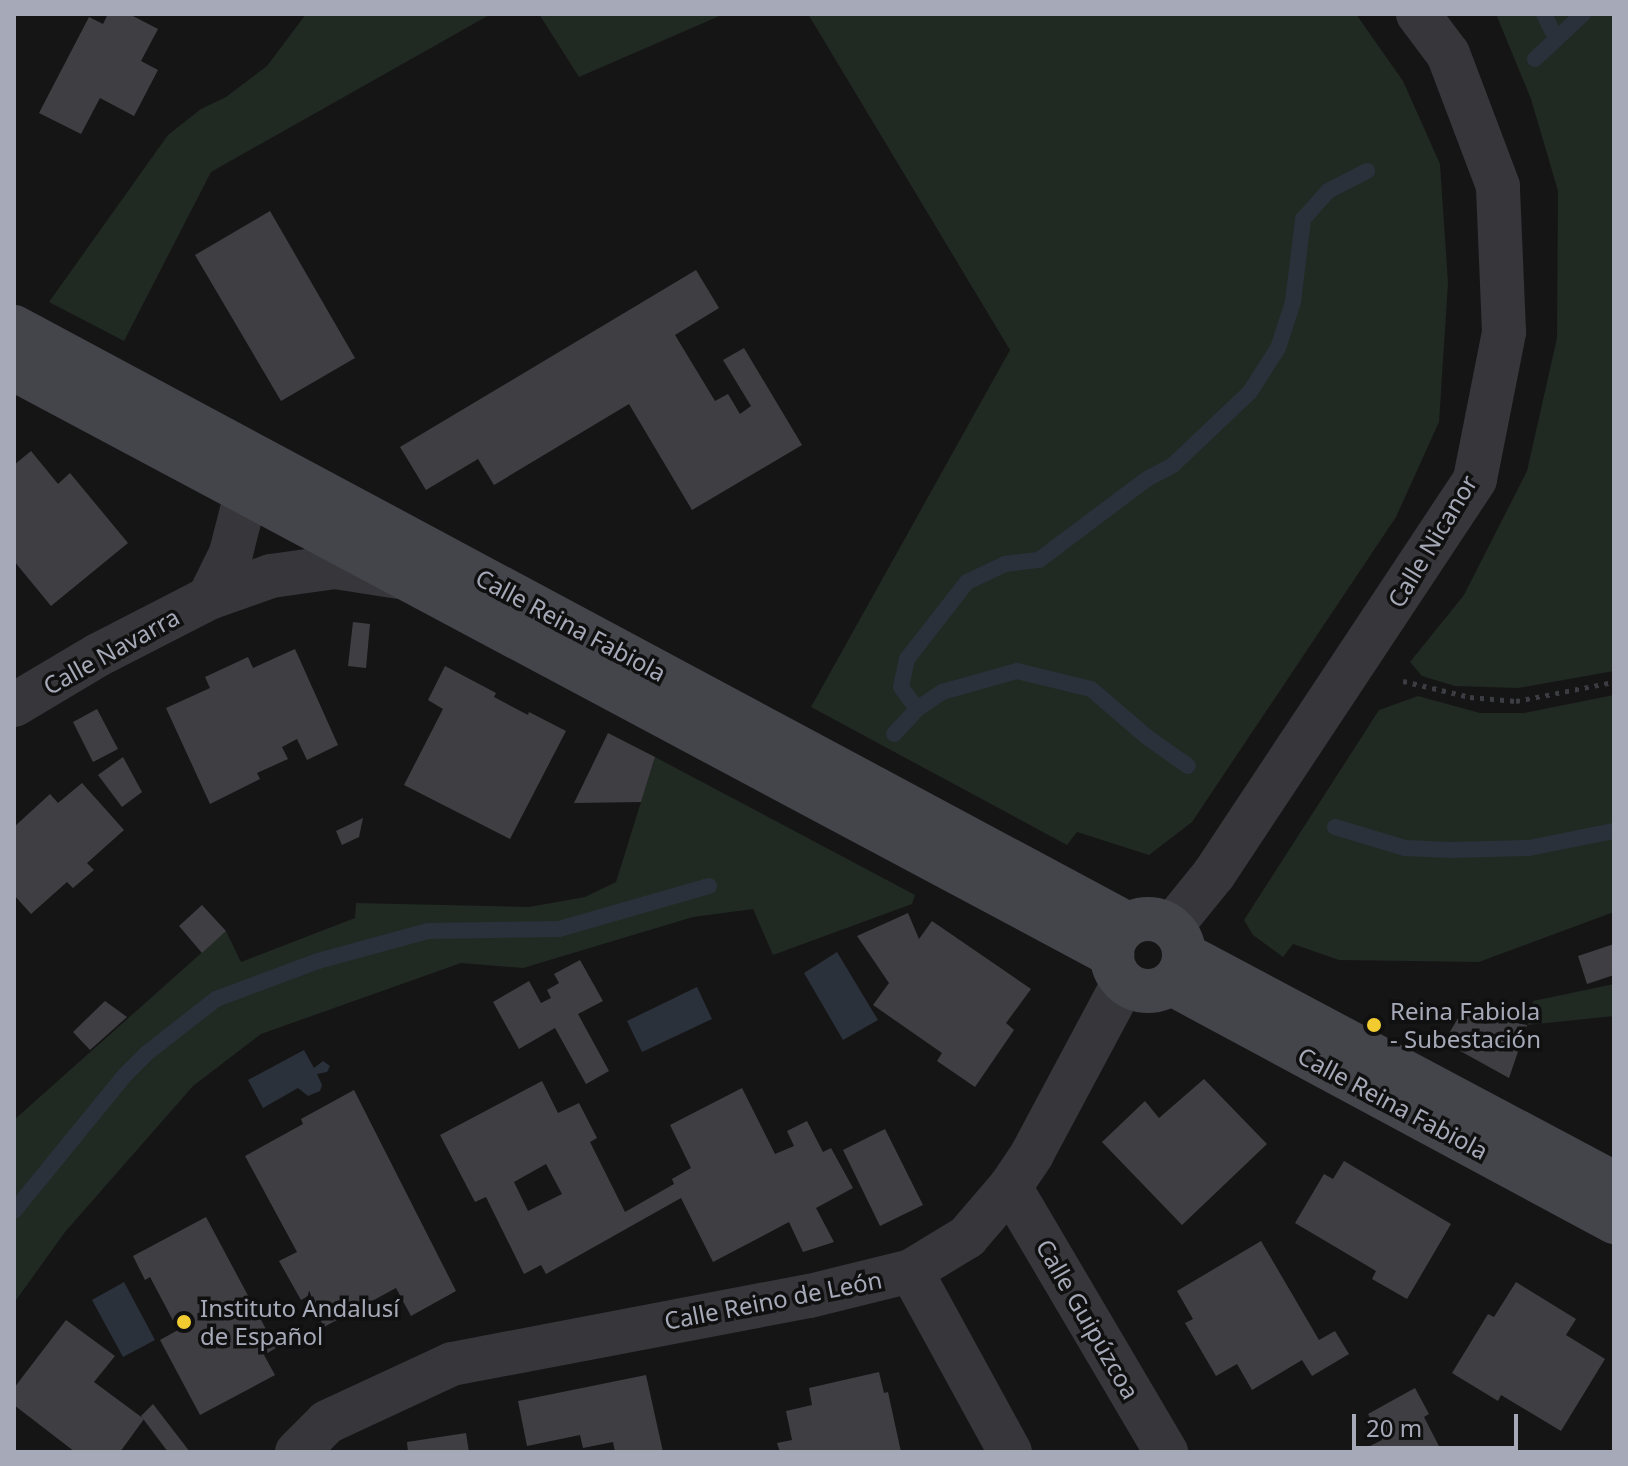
<!DOCTYPE html>
<html>
<head>
<meta charset="utf-8">
<style>
	body { margin:0 }
	#map { position:relative; width:1628px; height:1466px; overflow:hidden; background:#151516; font-family:"Noto Sans",sans-serif }
	div>[style] { position:absolute }
	[style*='--x'] { left:calc(var(--x)*1px); top:calc(var(--y)*1px); width:calc(var(--w)*1px); rotate:calc(var(--a)*1deg) }
	.green>* { inset:0; background:#212923 }
	.water>* { inset:0; background:#2b313a }
	.stream>* { height:16px; margin:-8px; padding:0 8px; transform-origin:8px; border-radius:8px; background:#2b313a }
	.building>* { inset:0; background:#3f3f43 }
	.path>* { height:5px; margin-top:-2.5px; transform-origin:0; background:repeating-linear-gradient(90deg,#3c3d42 0 4px,transparent 0 10px) }
	.street>* { height:44px; margin:-22px; padding:0 22px; transform-origin:22px; border-radius:22px; background:#36363b }
	.secondary>* { height:44px; margin:-22px; padding:0 22px; transform-origin:22px; border-radius:22px; background:#44444b }
	.secondary>.ring { margin:-22px; padding:0; box-sizing:content-box; background:none; border:44px solid #44444b; border-radius:50% }
	.dots>* { width:22px; height:22px; translate:-50% -50%; box-sizing:border-box; border:4px solid #101011; border-radius:50% }
	span { translate:-50% -50%; white-space:nowrap; text-align:center; line-height:1.15; -webkit-text-stroke:7px #101011; paint-order:stroke }
	.street-label { font-size:24px; color:#a6a9b7 }
	.poi-label { font-size:24px; color:#a6a9b7 }
	.left { translate:0 -50%; text-align:left }
	.frame { position:absolute; inset:0; border:16px solid #a6a9b7; pointer-events:none }
	.scale { position:absolute; left:1352px; top:1414px; width:166px; height:36px; box-sizing:border-box; border:4px solid #a6a9b7; border-top:0; padding-left:10px; font-size:24px; line-height:28px; white-space:nowrap; color:#a6a9b7; -webkit-text-stroke:6px #101011; paint-order:stroke }
</style>
</head>
<body>
<div id="map">
	<div class="green">
		<i style="clip-path:polygon(306px 14px,491px 14px,211px 172px,124px 341px,49px 302px,168px 135px,201px 109px,226px 97px,267px 66px)"></i>
		<i style="clip-path:polygon(539px 14px,724px 14px,579px 77px)"></i>
		<i style="clip-path:polygon(808px 14px,1356px 14px,1403px 81px,1440px 164px,1448px 283px,1439px 422px,1396px 517px,1192px 822px,1149px 855px,1077px 832px,1067px 845px,811px 707px,1010px 350px)"></i>
		<i style="clip-path:polygon(1496px 14px,1614px 14px,1614px 671px,1518px 688px,1455px 686px,1422px 676px,1410px 662px,1464px 595px,1527px 471px,1557px 338px,1558px 191px,1531px 99px)"></i>
		<i style="clip-path:polygon(1614px 695px,1614px 912px,1479px 962px,1339px 960px,1293px 944px,1283px 957px,1253px 935px,1244px 920px,1379px 710px,1418px 696px,1480px 713px,1524px 713px)"></i>
		<i style="clip-path:polygon(655px 757px,915px 895px,912px 904px,773px 955px,753px 909px,693px 917px,523px 968px,461px 963px,261px 1034px,193px 1086px,65px 1232px,14px 1303px,14px 1120px,226px 931px,241px 962px,355px 918px,356px 903px,529px 907px,585px 897px,616px 882px)"></i>
		<i style="clip-path:polygon(1614px 984px,1614px 1016px,1527px 1025px,1533px 1001px)"></i>
	</div>
	<div class="water">
		<i style="clip-path:polygon(837px 952px,878px 1020px,843px 1040px,804px 973px)"></i>
		<i style="clip-path:polygon(697px 987px,712px 1019px,642px 1052px,627px 1021px)"></i>
		<i style="clip-path:polygon(304px 1050px,314px 1068px,323px 1061px,330px 1066px,327px 1072px,317px 1074px,322px 1085px,320px 1091px,308px 1096px,298px 1088px,263px 1108px,248px 1080px)"></i>
		<i style="clip-path:polygon(124px 1282px,155px 1340px,123px 1357px,92px 1300px)"></i>
	</div>
	<div class="stream">
		<i style="--x:1544;--y:14;--w:28;--a:64"></i>
		<i style="--x:1535;--y:59;--w:66;--a:-43.2"></i>
		<i style="--x:917;--y:709;--w:27;--a:-126"></i>
		<i style="--x:901;--y:687;--w:29;--a:-78"></i>
		<i style="--x:907;--y:659;--w:98;--a:-52.1"></i>
		<i style="--x:967;--y:582;--w:42;--a:-25.3"></i>
		<i style="--x:1005;--y:564;--w:34;--a:-7"></i>
		<i style="--x:1039;--y:560;--w:135;--a:-36.9"></i>
		<i style="--x:1147;--y:479;--w:30;--a:-28"></i>
		<i style="--x:1173;--y:465;--w:106;--a:-43.5"></i>
		<i style="--x:1250;--y:392;--w:52;--a:-57.5"></i>
		<i style="--x:1278;--y:348;--w:48;--a:-71.9"></i>
		<i style="--x:1293;--y:302;--w:84;--a:-83.1"></i>
		<i style="--x:1303;--y:219;--w:38;--a:-48"></i>
		<i style="--x:1328;--y:191;--w:44;--a:-27.1"></i>
		<i style="--x:894;--y:734;--w:34;--a:-47"></i>
		<i style="--x:917;--y:709;--w:30;--a:-34"></i>
		<i style="--x:942;--y:692;--w:78;--a:-15.6"></i>
		<i style="--x:1017;--y:671;--w:76;--a:13.7"></i>
		<i style="--x:1091;--y:689;--w:74;--a:40.6"></i>
		<i style="--x:1147;--y:737;--w:50;--a:35.3"></i>
		<i style="--x:1335;--y:827;--w:73;--a:16.7"></i>
		<i style="--x:1405;--y:848;--w:46;--a:2.5"></i>
		<i style="--x:1451;--y:850;--w:78;--a:-1.5"></i>
		<i style="--x:1529;--y:848;--w:87;--a:-11.3"></i>
		<i style="--x:14;--y:1211;--w:176;--a:-50.8"></i>
		<i style="--x:125;--y:1075;--w:31;--a:-45"></i>
		<i style="--x:147;--y:1053;--w:88;--a:-38"></i>
		<i style="--x:216;--y:999;--w:109;--a:-20.4"></i>
		<i style="--x:318;--y:961;--w:114;--a:-15.3"></i>
		<i style="--x:428;--y:931;--w:131;--a:-0.9"></i>
		<i style="--x:559;--y:929;--w:156;--a:-16"></i>
	</div>
	<div class="building">
		<i style="clip-path:polygon(108px 14px,129px 14px,158px 29px,141px 61px,158px 70px,134px 116px,100px 98px,81px 134px,39px 113px,89px 17px,103px 24px)"></i>
		<i style="clip-path:polygon(270px 211px,355px 358px,281px 401px,195px 255px)"></i>
		<i style="clip-path:polygon(696px 270px,719px 308px,675px 335px,715px 401px,728px 394px,740px 414px,751px 406px,723px 360px,744px 348px,802px 445px,692px 510px,629px 404px,494px 485px,478px 459px,426px 490px,400px 447px)"></i>
		<i style="clip-path:polygon(31px 451px,58px 484px,70px 473px,128px 543px,51px 606px,14px 561px,14px 465px)"></i>
		<i style="clip-path:polygon(353px 622px,370px 624px,366px 668px,348px 666px)"></i>
		<i style="clip-path:polygon(295px 649px,338px 745px,307px 760px,297px 739px,282px 747px,288px 759px,257px 773px,260px 779px,210px 804px,166px 708px,210px 688px,205px 677px,248px 657px,253px 668px)"></i>
		<i style="clip-path:polygon(445px 666px,496px 693px,494px 697px,528px 715px,529px 712px,566px 731px,510px 839px,404px 785px,443px 709px,428px 700px)"></i>
		<i style="clip-path:polygon(97px 709px,118px 749px,93px 762px,73px 722px)"></i>
		<i style="clip-path:polygon(608px 733px,655px 757px,641px 802px,574px 803px)"></i>
		<i style="clip-path:polygon(123px 757px,142px 792px,122px 807px,98px 775px)"></i>
		<i style="clip-path:polygon(82px 783px,124px 830px,87px 863px,94px 870px,73px 888px,67px 882px,31px 914px,14px 895px,14px 827px,50px 794px,58px 803px)"></i>
		<i style="clip-path:polygon(363px 818px,359px 837px,342px 845px,336px 831px)"></i>
		<i style="clip-path:polygon(202px 905px,226px 931px,202px 953px,179px 926px)"></i>
		<i style="clip-path:polygon(908px 913px,919px 939px,932px 921px,1031px 989px,1006px 1023px,1014px 1030px,975px 1087px,937px 1061px,942px 1053px,873px 1005px,889px 983px,857px 936px)"></i>
		<i style="clip-path:polygon(1614px 944px,1614px 975px,1587px 984px,1578px 956px)"></i>
		<i style="clip-path:polygon(580px 960px,603px 1001px,578px 1014px,609px 1071px,586px 1084px,555px 1028px,519px 1049px,493px 1002px,529px 981px,541px 1003px,551px 998px,547px 990px,559px 983px,554px 974px)"></i>
		<i style="clip-path:polygon(105px 1001px,127px 1017px,90px 1050px,73px 1032px)"></i>
		<i style="clip-path:polygon(1461px 1013px,1527px 1025px,1509px 1078px,1444px 1042px)"></i>
		<i style="clip-path:polygon(1204px 1079px,1267px 1144px,1182px 1225px,1102px 1142px,1145px 1101px,1159px 1118px)"></i>
		<i style="clip-path:polygon(evenodd,542px 1081px,558px 1113px,579px 1103px,597px 1138px,590px 1142px,625px 1212px,674px 1184px,672px 1179px,691px 1168px,670px 1125px,742px 1088px,775px 1154px,794px 1146px,787px 1131px,807px 1121px,823px 1152px,831px 1148px,853px 1188px,816px 1208px,834px 1242px,803px 1252px,789px 1222px,713px 1262px,681px 1198px,546px 1274px,541px 1265px,524px 1274px,486px 1197px,475px 1202px,440px 1135px,542px 1081px,546px 1164px,562px 1194px,528px 1211px,514px 1182px,546px 1164px)"></i>
		<i style="clip-path:polygon(354px 1090px,456px 1291px,411px 1316px,396px 1288px,324px 1327px,308px 1296px,301px 1300px,279px 1261px,297px 1252px,245px 1156px,303px 1124px,301px 1119px)"></i>
		<i style="clip-path:polygon(885px 1129px,923px 1205px,880px 1226px,843px 1150px)"></i>
		<i style="clip-path:polygon(1344px 1161px,1451px 1224px,1407px 1299px,1372px 1279px,1376px 1271px,1295px 1223px,1324px 1174px,1333px 1179px)"></i>
		<i style="clip-path:polygon(206px 1217px,276px 1348px,264px 1355px,275px 1375px,200px 1415px,160px 1340px,178px 1330px,150px 1277px,145px 1280px,133px 1256px)"></i>
		<i style="clip-path:polygon(1261px 1241px,1319px 1340px,1335px 1331px,1349px 1354px,1312px 1376px,1302px 1360px,1252px 1390px,1237px 1364px,1216px 1376px,1185px 1323px,1193px 1319px,1177px 1291px)"></i>
		<i style="clip-path:polygon(1516px 1282px,1576px 1319px,1566px 1335px,1605px 1359px,1561px 1431px,1501px 1395px,1498px 1401px,1452px 1373px,1488px 1314px,1494px 1317px)"></i>
		<i style="clip-path:polygon(66px 1320px,115px 1356px,94px 1382px,144px 1419px,120px 1452px,75px 1452px,14px 1405px,14px 1388px)"></i>
		<i style="clip-path:polygon(879px 1372px,884px 1393px,888px 1392px,901px 1452px,780px 1452px,777px 1443px,792px 1440px,786px 1411px,812px 1405px,809px 1388px)"></i>
		<i style="clip-path:polygon(646px 1375px,663px 1452px,615px 1452px,613px 1442px,583px 1448px,580px 1435px,527px 1446px,518px 1401px)"></i>
		<i style="clip-path:polygon(1415px 1388px,1429px 1414px,1424px 1417px,1442px 1452px,1371px 1452px,1368px 1447px,1382px 1440px,1368px 1414px)"></i>
		<i style="clip-path:polygon(153px 1404px,190px 1452px,168px 1452px,141px 1416px)"></i>
		<i style="clip-path:polygon(466px 1433px,469px 1452px,408px 1452px,407px 1442px)"></i>
	</div>
	<div class="path">
		<i style="--x:1403;--y:681;--w:69;--a:13.4"></i>
		<i style="--x:1470;--y:697;--w:46;--a:5"></i>
		<i style="--x:1516;--y:701;--w:100;--a:-11"></i>
	</div>
	<div class="street">
		<i style="--x:209;--y:598;--w:50;--a:-63.9"></i>
		<i style="--x:231;--y:553;--w:49;--a:-75.7"></i>
		<i style="--x:243;--y:506;--w:14;--a:-78"></i>
		<i style="--x:246;--y:492;--w:36;--a:-103"></i>
		<i style="--x:14;--y:705;--w:98;--a:-30.8"></i>
		<i style="--x:98;--y:655;--w:125;--a:-27.2"></i>
		<i style="--x:209;--y:598;--w:66;--a:-19.5"></i>
		<i style="--x:271;--y:576;--w:65;--a:-8"></i>
		<i style="--x:335;--y:567;--w:65;--a:8.9"></i>
		<i style="--x:1171;--y:927;--w:68;--a:-50.9"></i>
		<i style="--x:1214;--y:874;--w:473;--a:-56.5"></i>
		<i style="--x:1475;--y:479;--w:150;--a:-78.8"></i>
		<i style="--x:1504;--y:332;--w:146;--a:-92.4"></i>
		<i style="--x:1498;--y:186;--w:141;--a:-110.7"></i>
		<i style="--x:1448;--y:54;--w:50;--a:-126.9"></i>
		<i style="--x:1010;--y:1187;--w:308;--a:59.5"></i>
		<i style="--x:911;--y:1271;--w:206;--a:61.3"></i>
		<i style="--x:297;--y:1452;--w:42;--a:-45"></i>
		<i style="--x:327;--y:1422;--w:138;--a:-24.9"></i>
		<i style="--x:452;--y:1364;--w:364;--a:-10.8"></i>
		<i style="--x:810;--y:1296;--w:104;--a:-13.9"></i>
		<i style="--x:911;--y:1271;--w:66;--a:-31.3"></i>
		<i style="--x:967;--y:1237;--w:66;--a:-49.3"></i>
		<i style="--x:1010;--y:1187;--w:40;--a:-56"></i>
		<i style="--x:1032;--y:1154;--w:195;--a:-61.9"></i>
	</div>
	<div class="secondary">
		<i style="--x:14;--y:327;--w:1264;--a:28.19"></i>
		<i style="--x:14;--y:369;--w:1245;--a:28.09"></i>
		<i class="ring" style="left:1112px;top:919px;width:28px;height:28px"></i>
		<i style="--x:1185;--y:955;--w:486;--a:28"></i>
		<i style="--x:1172;--y:984;--w:502;--a:28.3"></i>
	</div>
	<div class="dots">
		<i style="left:1374px;top:1025px;background:#f2cb31"></i>
		<i style="left:184px;top:1322px;background:#f2cb31"></i>
	</div>
	<div class="street-label">
		<span style="left:1432px;top:541px;rotate:-59deg">Calle Nicanor</span>
		<span style="left:571px;top:625px;rotate:28deg">Calle Reina Fabiola</span>
		<span style="left:111px;top:651px;rotate:-29deg">Calle Navarra</span>
		<span style="left:1393px;top:1103px;rotate:28deg">Calle Reina Fabiola</span>
		<span style="left:773px;top:1300px;rotate:-11deg">Calle Reino de León</span>
		<span style="left:1088px;top:1319px;rotate:60deg">Calle Guipúzcoa</span>
	</div>
	<div class="poi-label">
		<span class="left" style="left:1390px;top:1025px">Reina Fabiola<br>- Subestación</span>
		<span class="left" style="left:200px;top:1322px">Instituto Andalusí<br>de Español</span>
	</div>
	<div class="frame"></div>
	<div class="scale">20 m</div>
</div>
</body>
</html>
